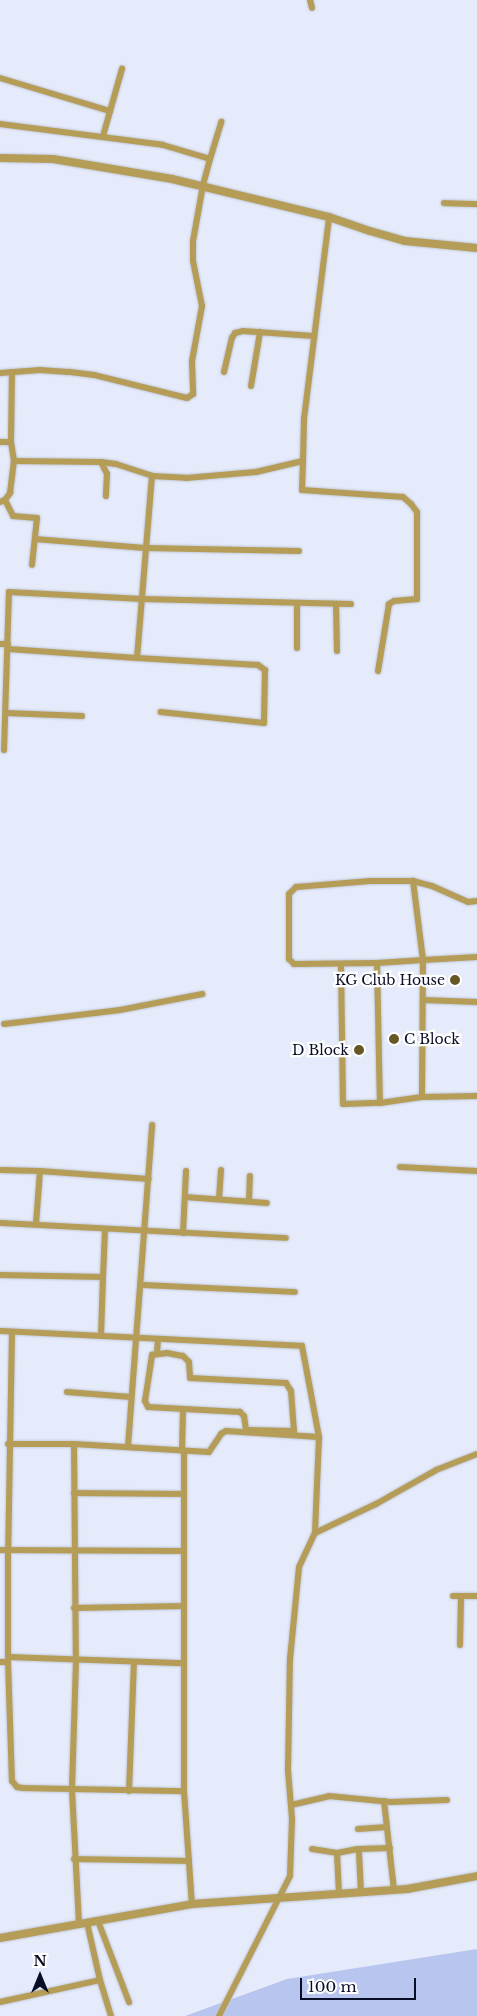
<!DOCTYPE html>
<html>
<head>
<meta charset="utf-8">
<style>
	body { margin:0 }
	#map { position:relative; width:477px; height:2016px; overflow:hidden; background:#e5ebfa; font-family:"Libre Baskerville",serif }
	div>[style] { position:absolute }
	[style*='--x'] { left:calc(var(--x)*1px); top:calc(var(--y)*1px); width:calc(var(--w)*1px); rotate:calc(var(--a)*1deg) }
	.water>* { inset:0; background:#b8c5ee }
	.roads { filter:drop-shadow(0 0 1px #c2c8d8) drop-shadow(0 0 1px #c2c8d8) }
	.minor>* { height:6px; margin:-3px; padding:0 3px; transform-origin:3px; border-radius:3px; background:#b59d58 }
	.tertiary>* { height:8px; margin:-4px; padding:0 4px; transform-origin:4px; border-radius:4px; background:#b59d58 }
	.dots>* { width:14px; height:14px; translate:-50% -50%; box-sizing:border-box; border:2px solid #fff; border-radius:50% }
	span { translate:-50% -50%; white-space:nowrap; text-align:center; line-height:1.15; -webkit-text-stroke:4.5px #fff; paint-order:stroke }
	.poi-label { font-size:14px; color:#090e28 }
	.right { translate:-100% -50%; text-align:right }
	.left { translate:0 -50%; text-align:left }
	.north { position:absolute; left:15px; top:1951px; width:50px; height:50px; -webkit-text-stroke:4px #fff; paint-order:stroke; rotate:0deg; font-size:14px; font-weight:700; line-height:20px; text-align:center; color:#090e28 }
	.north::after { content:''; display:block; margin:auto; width:18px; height:22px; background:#090e28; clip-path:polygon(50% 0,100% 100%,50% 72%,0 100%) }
	.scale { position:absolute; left:300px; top:1978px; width:116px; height:22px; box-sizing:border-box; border:2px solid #090e28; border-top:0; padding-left:6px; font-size:15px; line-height:18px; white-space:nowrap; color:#090e28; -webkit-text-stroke:4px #fff; paint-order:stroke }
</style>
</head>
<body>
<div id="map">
	<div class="water">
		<i style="clip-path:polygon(477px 1949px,477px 2016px,185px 2016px,287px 1979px)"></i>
	</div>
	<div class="roads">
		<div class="minor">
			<i style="--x:310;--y:0;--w:8;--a:76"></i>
			<i style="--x:0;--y:78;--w:115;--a:16.7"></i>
			<i style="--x:0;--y:124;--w:164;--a:7.3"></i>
			<i style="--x:163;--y:145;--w:49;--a:16.6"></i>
			<i style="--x:210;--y:159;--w:27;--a:105"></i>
			<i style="--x:203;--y:185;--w:57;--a:100.1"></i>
			<i style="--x:193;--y:241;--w:20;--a:90"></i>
			<i style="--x:193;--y:261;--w:46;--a:78.7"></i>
			<i style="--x:202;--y:306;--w:56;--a:100.3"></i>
			<i style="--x:192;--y:361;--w:33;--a:88"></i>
			<i style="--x:193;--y:394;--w:7;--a:146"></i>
			<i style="--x:187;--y:398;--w:96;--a:-166.1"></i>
			<i style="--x:94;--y:375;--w:26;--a:-173"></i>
			<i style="--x:68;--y:372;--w:28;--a:-176"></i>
			<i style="--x:40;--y:370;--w:40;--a:175.7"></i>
			<i style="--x:103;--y:136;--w:70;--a:-74.2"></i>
			<i style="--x:210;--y:159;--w:39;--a:-73"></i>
			<i style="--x:444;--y:203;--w:33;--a:2"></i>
			<i style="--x:224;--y:372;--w:35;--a:-77"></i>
			<i style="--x:232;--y:338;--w:6;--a:-59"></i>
			<i style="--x:235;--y:333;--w:8;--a:-14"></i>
			<i style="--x:243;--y:331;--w:71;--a:4"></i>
			<i style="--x:251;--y:386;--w:55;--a:-80.5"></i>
			<i style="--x:0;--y:442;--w:11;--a:0"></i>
			<i style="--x:11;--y:442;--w:19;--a:81"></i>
			<i style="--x:14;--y:461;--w:87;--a:0.7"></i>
			<i style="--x:101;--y:462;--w:15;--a:8"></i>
			<i style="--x:116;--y:464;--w:38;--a:18"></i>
			<i style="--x:11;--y:442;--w:70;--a:-89.2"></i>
			<i style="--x:303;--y:461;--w:29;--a:92"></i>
			<i style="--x:302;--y:490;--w:101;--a:4"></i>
			<i style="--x:403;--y:497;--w:11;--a:41"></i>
			<i style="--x:411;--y:504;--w:10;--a:53"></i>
			<i style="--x:417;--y:512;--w:87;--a:90"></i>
			<i style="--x:417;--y:599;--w:23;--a:175"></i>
			<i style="--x:394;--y:601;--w:6;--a:149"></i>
			<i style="--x:389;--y:604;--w:68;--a:99.3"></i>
			<i style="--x:101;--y:462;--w:13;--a:63"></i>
			<i style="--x:107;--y:474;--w:22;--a:93"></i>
			<i style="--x:5;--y:500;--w:18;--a:63"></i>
			<i style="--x:13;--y:516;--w:24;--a:5"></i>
			<i style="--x:37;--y:518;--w:47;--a:96.1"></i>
			<i style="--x:0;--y:502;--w:5;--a:-22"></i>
			<i style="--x:5;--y:500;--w:9;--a:-54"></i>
			<i style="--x:10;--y:493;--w:32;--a:-83"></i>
			<i style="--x:35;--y:539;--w:110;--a:4.7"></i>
			<i style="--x:145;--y:548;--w:154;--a:1.1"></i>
			<i style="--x:336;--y:604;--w:47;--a:88.8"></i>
			<i style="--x:0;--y:644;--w:8;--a:0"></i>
			<i style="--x:297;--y:648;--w:45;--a:-90"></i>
			<i style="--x:8;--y:649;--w:129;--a:4"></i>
			<i style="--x:137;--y:658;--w:183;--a:-85.3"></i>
			<i style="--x:152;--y:476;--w:34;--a:3"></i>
			<i style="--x:186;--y:478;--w:70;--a:-4.9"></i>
			<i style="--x:256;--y:472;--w:48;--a:-13.2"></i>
			<i style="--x:303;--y:461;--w:42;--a:-88.6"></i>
			<i style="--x:304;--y:419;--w:204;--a:-82.9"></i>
			<i style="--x:137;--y:658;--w:121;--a:3.3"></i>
			<i style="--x:258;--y:665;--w:9;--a:36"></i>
			<i style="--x:265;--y:670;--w:53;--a:91.1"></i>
			<i style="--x:264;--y:723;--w:104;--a:-173.9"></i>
			<i style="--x:6;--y:713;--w:76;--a:2.3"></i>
			<i style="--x:4;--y:750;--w:158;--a:-88.2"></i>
			<i style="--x:9;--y:592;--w:133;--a:3"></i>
			<i style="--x:142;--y:599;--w:209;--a:1.4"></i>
			<i style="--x:413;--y:881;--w:20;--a:15"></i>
			<i style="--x:432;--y:886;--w:39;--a:24"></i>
			<i style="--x:468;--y:902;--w:9;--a:-6"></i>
			<i style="--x:377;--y:963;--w:140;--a:88.8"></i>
			<i style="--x:341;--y:964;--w:140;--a:89.2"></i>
			<i style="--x:343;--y:1104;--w:37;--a:-2"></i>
			<i style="--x:380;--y:1103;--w:42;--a:-8.1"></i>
			<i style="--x:422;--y:1097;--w:55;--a:-1"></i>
			<i style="--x:423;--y:1000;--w:54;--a:2.1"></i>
			<i style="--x:4;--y:1024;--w:117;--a:-6.9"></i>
			<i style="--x:120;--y:1010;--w:84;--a:-11"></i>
			<i style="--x:422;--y:1097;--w:137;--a:-89.6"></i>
			<i style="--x:423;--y:960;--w:80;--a:-97.2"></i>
			<i style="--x:413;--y:881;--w:43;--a:180"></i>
			<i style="--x:370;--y:881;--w:74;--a:175.4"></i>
			<i style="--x:296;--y:887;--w:10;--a:135"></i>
			<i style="--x:289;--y:894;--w:65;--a:90"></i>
			<i style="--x:289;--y:959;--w:7;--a:45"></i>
			<i style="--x:294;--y:964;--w:83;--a:-0.7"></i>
			<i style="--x:377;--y:963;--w:46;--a:-3.7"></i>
			<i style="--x:423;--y:960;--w:54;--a:-3.2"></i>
			<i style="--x:400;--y:1167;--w:77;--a:3"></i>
			<i style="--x:0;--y:1170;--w:40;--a:1.4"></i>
			<i style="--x:185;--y:1197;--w:82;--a:4.2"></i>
			<i style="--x:219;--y:1199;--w:29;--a:-86"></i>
			<i style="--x:249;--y:1201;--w:25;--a:-88"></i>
			<i style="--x:0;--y:1223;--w:286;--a:3"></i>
			<i style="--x:36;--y:1224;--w:53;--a:-85.7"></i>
			<i style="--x:40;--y:1171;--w:109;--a:4.2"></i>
			<i style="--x:183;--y:1233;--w:62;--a:-87.2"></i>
			<i style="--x:0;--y:1275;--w:103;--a:1.1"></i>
			<i style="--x:103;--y:1277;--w:48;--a:-87.6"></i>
			<i style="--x:141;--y:1285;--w:154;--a:2.6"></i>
			<i style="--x:0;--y:1331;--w:302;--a:2.8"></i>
			<i style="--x:302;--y:1346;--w:93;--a:79.4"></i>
			<i style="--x:12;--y:1332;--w:219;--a:91"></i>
			<i style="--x:8;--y:1551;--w:111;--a:90"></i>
			<i style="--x:8;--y:1662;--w:119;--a:88.1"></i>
			<i style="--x:12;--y:1781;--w:8;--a:50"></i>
			<i style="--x:17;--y:1787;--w:6;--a:9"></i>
			<i style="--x:23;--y:1788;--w:161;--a:1.1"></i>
			<i style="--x:101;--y:1336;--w:59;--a:-88.1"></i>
			<i style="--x:157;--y:1353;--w:14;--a:-86"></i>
			<i style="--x:167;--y:1353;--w:16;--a:11"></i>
			<i style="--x:183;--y:1356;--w:8;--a:45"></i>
			<i style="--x:189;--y:1362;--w:16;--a:86"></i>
			<i style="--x:190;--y:1378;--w:96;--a:3"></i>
			<i style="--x:286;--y:1383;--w:9;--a:58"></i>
			<i style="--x:291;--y:1391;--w:40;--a:85.7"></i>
			<i style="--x:294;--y:1431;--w:48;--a:-178.8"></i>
			<i style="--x:246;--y:1430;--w:14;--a:-98"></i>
			<i style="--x:244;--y:1416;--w:6;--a:-135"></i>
			<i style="--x:240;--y:1412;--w:92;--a:-176.9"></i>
			<i style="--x:148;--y:1407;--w:7;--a:-117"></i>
			<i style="--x:145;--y:1401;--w:47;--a:-81.3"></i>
			<i style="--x:152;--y:1355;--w:15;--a:-8"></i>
			<i style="--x:67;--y:1392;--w:64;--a:4.5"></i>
			<i style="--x:8;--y:1444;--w:66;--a:0"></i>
			<i style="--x:74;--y:1444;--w:135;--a:3.4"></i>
			<i style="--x:209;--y:1452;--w:22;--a:-56"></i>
			<i style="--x:221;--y:1434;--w:6;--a:-31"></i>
			<i style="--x:226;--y:1431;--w:93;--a:3.7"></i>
			<i style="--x:319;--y:1437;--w:96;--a:92.4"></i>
			<i style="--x:74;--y:1444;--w:217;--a:89.5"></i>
			<i style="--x:76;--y:1661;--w:129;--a:91.8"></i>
			<i style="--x:72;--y:1790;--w:135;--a:87"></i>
			<i style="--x:128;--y:1446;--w:322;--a:-85.7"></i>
			<i style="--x:182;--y:1451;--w:42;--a:-88.6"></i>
			<i style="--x:184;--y:1451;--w:340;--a:90"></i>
			<i style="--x:184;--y:1791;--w:113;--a:86"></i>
			<i style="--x:74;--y:1493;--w:110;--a:0.5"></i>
			<i style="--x:0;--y:1550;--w:184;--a:0.3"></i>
			<i style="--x:453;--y:1596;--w:24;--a:0"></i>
			<i style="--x:74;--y:1608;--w:110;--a:-1"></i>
			<i style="--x:460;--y:1645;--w:49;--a:-88.8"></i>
			<i style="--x:8;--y:1657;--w:176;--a:2"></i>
			<i style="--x:0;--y:1662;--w:8;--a:0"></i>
			<i style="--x:129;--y:1791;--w:129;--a:-87.8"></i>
			<i style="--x:384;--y:1801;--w:90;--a:83.6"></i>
			<i style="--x:291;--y:1805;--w:39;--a:-13"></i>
			<i style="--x:329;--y:1796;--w:62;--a:5.5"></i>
			<i style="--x:391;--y:1802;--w:56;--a:-2"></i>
			<i style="--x:358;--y:1829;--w:29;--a:-4"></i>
			<i style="--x:312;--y:1849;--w:25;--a:9"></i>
			<i style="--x:337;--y:1853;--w:21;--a:-11"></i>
			<i style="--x:358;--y:1849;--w:32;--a:-2"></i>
			<i style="--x:337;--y:1853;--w:41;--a:87.2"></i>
			<i style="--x:359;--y:1853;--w:40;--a:87.1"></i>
			<i style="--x:74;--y:1859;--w:115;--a:1"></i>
			<i style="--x:98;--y:1921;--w:87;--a:69.1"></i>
			<i style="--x:100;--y:1980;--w:38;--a:73"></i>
			<i style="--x:0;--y:2002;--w:102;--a:-12.4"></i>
			<i style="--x:100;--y:1980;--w:58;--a:-102.8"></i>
			<i style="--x:219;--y:2016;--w:157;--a:-63.1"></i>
			<i style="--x:290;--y:1876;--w:57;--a:-88"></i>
			<i style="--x:292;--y:1819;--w:49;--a:-94.7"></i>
			<i style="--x:288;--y:1770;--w:111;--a:-89"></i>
			<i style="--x:290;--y:1659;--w:92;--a:-84.4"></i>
			<i style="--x:299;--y:1567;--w:38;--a:-65"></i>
			<i style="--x:315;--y:1533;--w:68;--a:-25.4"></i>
			<i style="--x:376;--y:1504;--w:69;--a:-29.5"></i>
			<i style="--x:436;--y:1470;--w:44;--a:-21.3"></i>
		</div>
		<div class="tertiary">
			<i style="--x:0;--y:158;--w:53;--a:1.1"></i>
			<i style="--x:53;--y:159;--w:121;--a:9.5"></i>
			<i style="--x:172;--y:179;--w:162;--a:13.6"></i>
			<i style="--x:329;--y:217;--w:43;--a:18.9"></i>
			<i style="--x:370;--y:231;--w:36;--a:16"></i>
			<i style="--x:405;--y:241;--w:72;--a:5.6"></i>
			<i style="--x:0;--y:1938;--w:195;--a:-10"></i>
			<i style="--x:192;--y:1904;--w:216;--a:-4"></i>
			<i style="--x:407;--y:1889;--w:71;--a:-10.5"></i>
		</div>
	</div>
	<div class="dots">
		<i style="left:455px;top:980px;background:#675725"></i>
		<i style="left:394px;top:1039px;background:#675725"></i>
		<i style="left:359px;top:1050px;background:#675725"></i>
	</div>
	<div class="poi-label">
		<span class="right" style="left:445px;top:980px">KG Club House</span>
		<span class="left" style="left:404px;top:1039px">C Block</span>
		<span class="right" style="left:349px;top:1050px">D Block</span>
	</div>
	<div class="north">N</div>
	<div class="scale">100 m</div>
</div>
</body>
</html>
